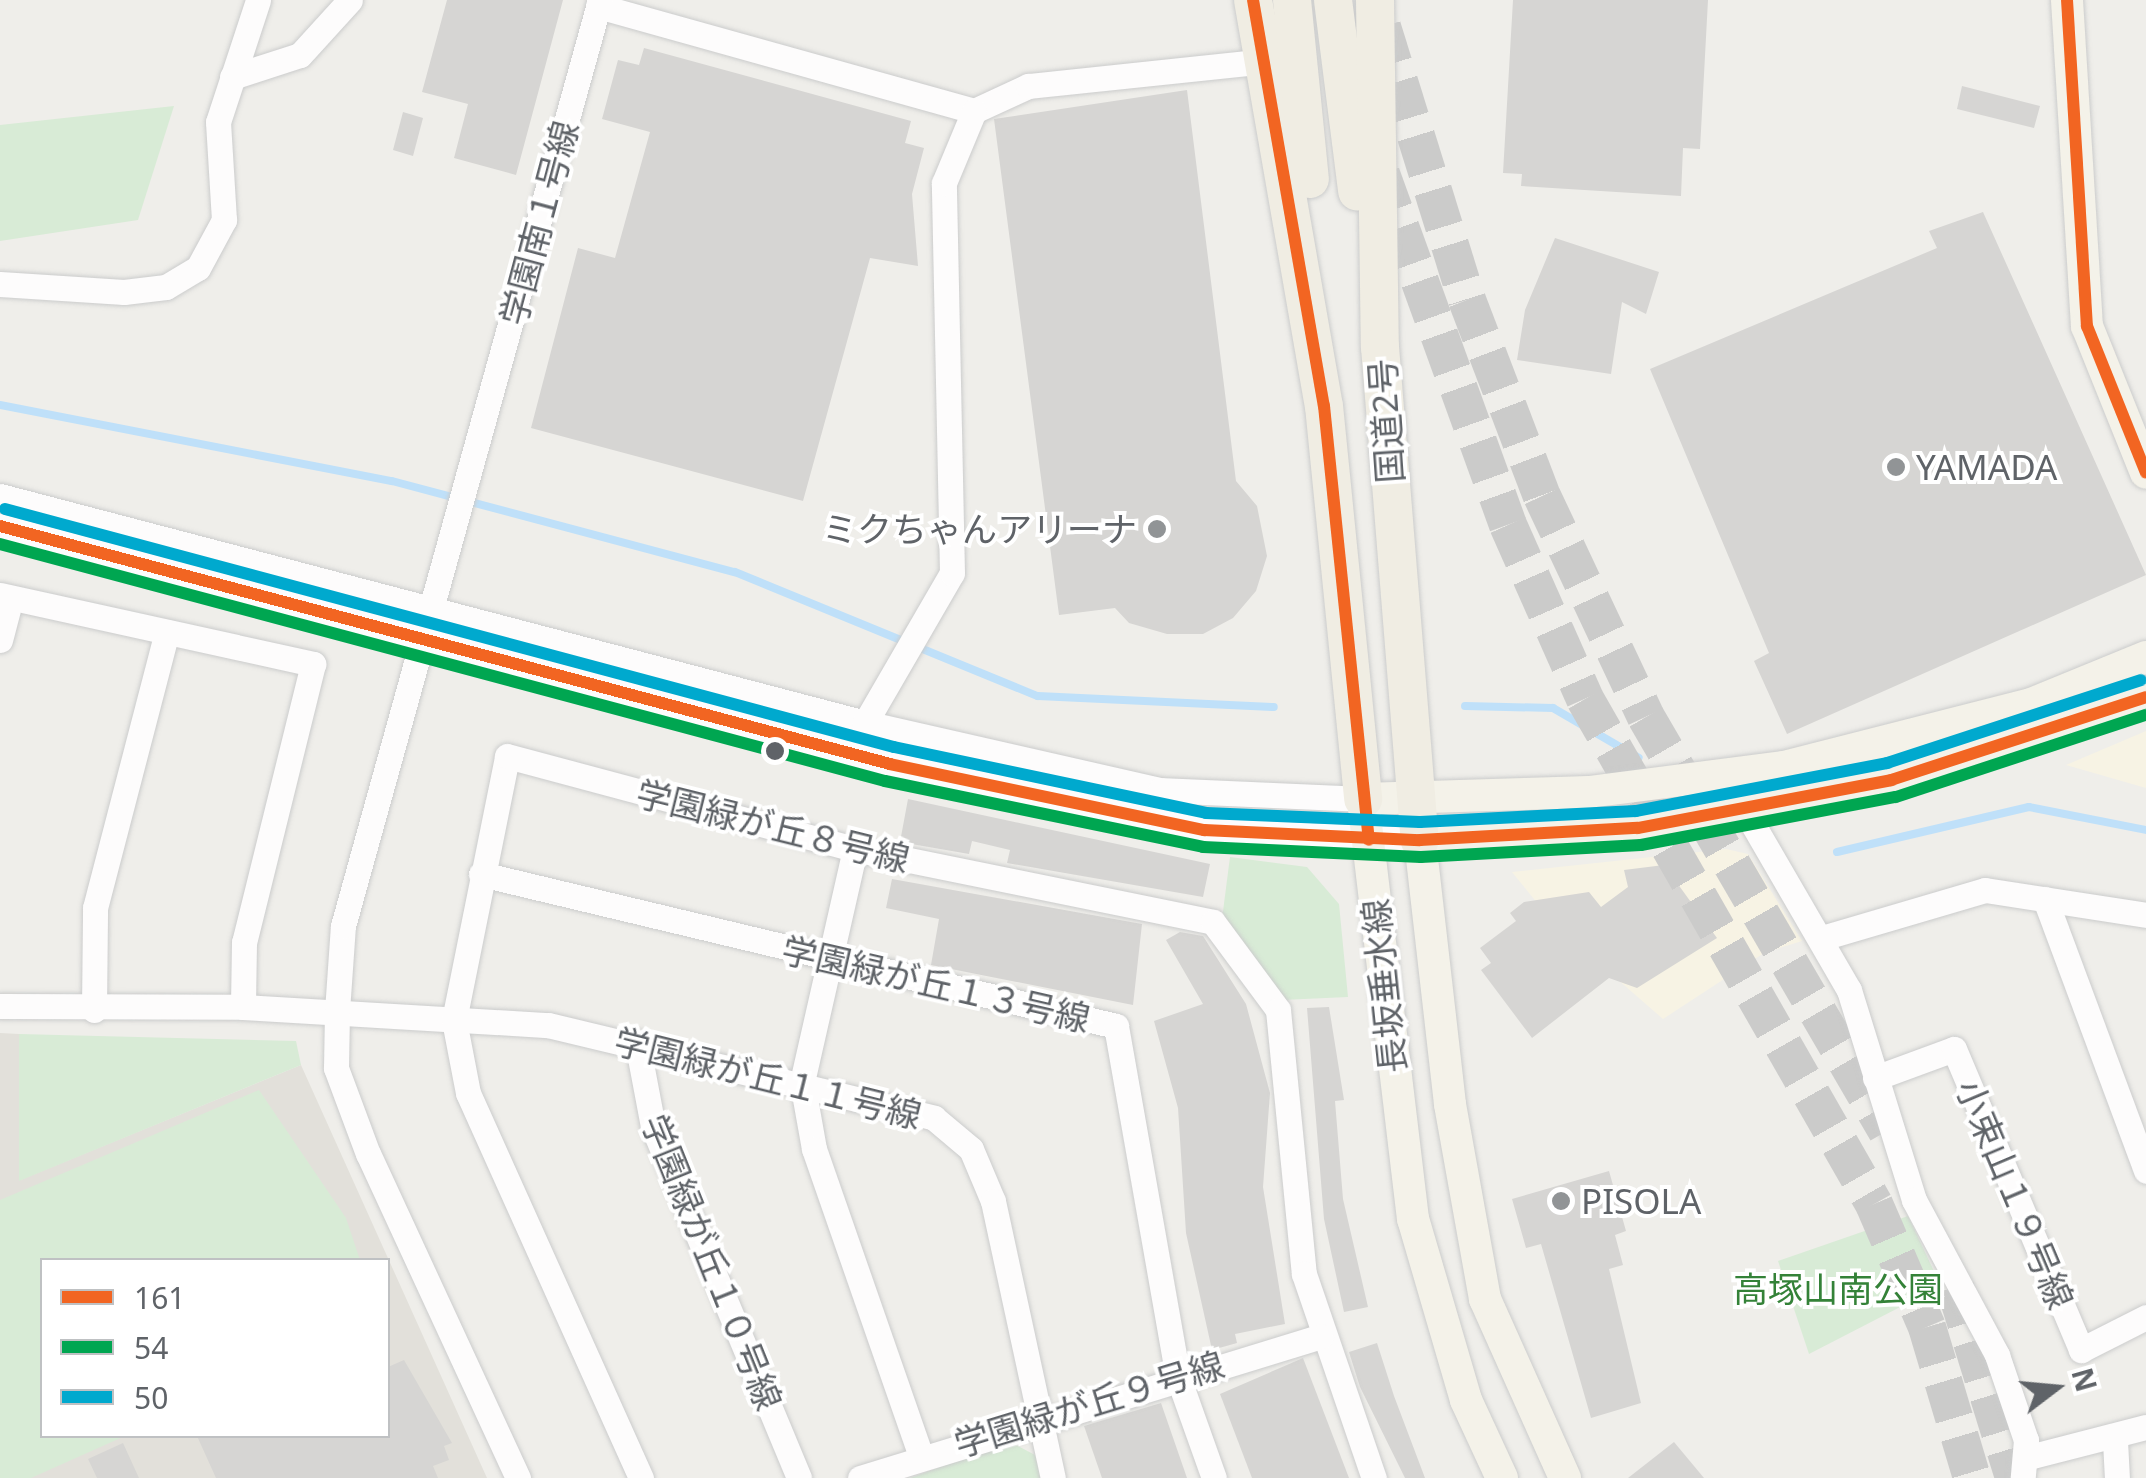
<!DOCTYPE html>
<html>
<head>
<meta charset="utf-8">
<style>
	body { margin:0 }
	#map { position:relative; width:2146px; height:1478px; overflow:hidden; background:#efeeea; font-family:"Noto Sans","Noto Sans JP",sans-serif }
	div>[style] { position:absolute }
	[style*='--x'] { left:calc(var(--x)*1px); top:calc(var(--y)*1px); width:calc(var(--w)*1px); rotate:calc(var(--a)*1deg) }
	.commercial>* { inset:0; background:#f7f3e4 }
	.education>* { inset:0; background:#e2e0da }
	.green>* { inset:0; background:#d8ebd6 }
	.stream>* { height:8px; margin:-4px; padding:0 4px; transform-origin:4px; border-radius:4px; background:#bfe0f9 }
	.building>* { inset:0; background:#d6d5d3 }
	.highway-tunnel>* { height:38px; margin-top:-19px; transform-origin:0; background:repeating-linear-gradient(90deg,#cbcbca 0 38px,transparent 0 57px) }
	.roads { filter:drop-shadow(0 0 2px #cbcccc) drop-shadow(0 0 2px #cbcccc) }
	.minor>* { height:25px; margin:-12.5px; padding:0 12.5px; transform-origin:12.5px; border-radius:12.5px; background:#fdfcfc }
	.major>* { height:32px; margin:-16px; padding:0 16px; transform-origin:16px; border-radius:16px; background:#f4f2e9 }
	.highway>* { height:38px; margin:-19px; padding:0 19px; transform-origin:19px; border-radius:19px; background:#f0ede3 }
	.bus-1>* { height:12px; margin:-6px; padding:0 6px; transform-origin:6px; border-radius:6px; background:#f26522 }
	.bus-2>* { height:12px; margin:-6px; padding:0 6px; transform-origin:6px; border-radius:6px; background:#00a651 }
	.bus-3>* { height:12px; margin:-6px; padding:0 6px; transform-origin:6px; border-radius:6px; background:#00a9ce }
	.dots>* { width:28px; height:28px; translate:-50% -50%; box-sizing:border-box; border:5px solid #fff; border-radius:50% }
	span { translate:-50% -50%; white-space:nowrap; text-align:center; line-height:1.15; -webkit-text-stroke:8px #fff; paint-order:stroke }
	.street-label { font-size:35px; color:#5f6368 }
	.poi-label { font-size:35px; color:#5f6368 }
	.left { translate:0 -50%; text-align:left }
	.right { translate:-100% -50%; text-align:right }
	.park-label { font-size:35px; color:#348238 }
	.legend { position:absolute; left:40px; top:1258px; width:350px; height:180px; box-sizing:border-box; background:#fff; border:2px solid #bfc1c3; margin:0; padding:12px 18px; list-style:none; font-size:30px; color:#5f6368 }
	.legend li { display:flex; align-items:center; gap:20px; height:50px }
	.legend b { width:50px; border:2px solid #bfc1c3 }
	.north { position:absolute; left:2006px; top:1338px; width:100px; height:100px; -webkit-text-stroke:8px #fff; paint-order:stroke; rotate:74deg; font-size:28px; font-weight:700; line-height:40px; text-align:center; color:#5f6368 }
	.north::after { content:''; display:block; margin:auto; width:35px; height:45px; background:#5f6368; clip-path:polygon(50% 0,100% 100%,50% 72%,0 100%) }
</style>
</head>
<body>
<div id="map">
	<div class="commercial">
		<i style="clip-path:polygon(2146px 731px,2146px 788px,2066px 765px)"></i>
		<i style="clip-path:polygon(1726px 849px,1748px 854px,1802px 941px,1764px 953px,1663px 1019px,1555px 925px,1512px 872px)"></i>
	</div>
	<div class="education">
		<i style="clip-path:polygon(evenodd,0 1033px,19px 1034px,20px 1180px,301px 1065px,487px 1478px,0 1478px,0 1033px,42px 1260px,388px 1260px,388px 1436px,42px 1436px,42px 1260px)"></i>
	</div>
	<div class="green">
		<i style="clip-path:polygon(174px 106px,138px 220px,0 241px,0 125px)"></i>
		<i style="clip-path:polygon(1230px 857px,1307px 867px,1339px 904px,1348px 997px,1282px 1000px,1222px 919px)"></i>
		<i style="clip-path:polygon(19px 1034px,296px 1041px,301px 1065px,19px 1181px)"></i>
		<i style="clip-path:polygon(259px 1090px,346px 1218px,360px 1260px,42px 1260px,42px 1436px,125px 1436px,31px 1478px,0 1478px,0 1200px)"></i>
		<i style="clip-path:polygon(1908px 1216px,1941px 1286px,1809px 1354px,1778px 1261px)"></i>
		<i style="clip-path:polygon(1010px 1442px,1035px 1455px,1042px 1478px,910px 1478px)"></i>
	</div>
	<div class="stream">
		<i style="--x:0;--y:405;--w:399;--a:11"></i>
		<i style="--x:392;--y:481;--w:355;--a:14.9"></i>
		<i style="--x:735;--y:572;--w:327;--a:22.3"></i>
		<i style="--x:1038;--y:696;--w:236;--a:2.7"></i>
		<i style="--x:1465;--y:706;--w:88;--a:1.3"></i>
		<i style="--x:1553;--y:708;--w:99;--a:30.2"></i>
		<i style="--x:1837;--y:852;--w:197;--a:-13.2"></i>
		<i style="--x:2029;--y:807;--w:119;--a:11.1"></i>
	</div>
	<div class="building">
		<i style="clip-path:polygon(447px 0,563px 0,516px 175px,454px 158px,468px 104px,422px 92px)"></i>
		<i style="clip-path:polygon(1513px 0,1708px 0,1700px 149px,1683px 148px,1681px 196px,1521px 186px,1522px 174px,1503px 173px)"></i>
		<i style="clip-path:polygon(644px 48px,911px 121px,905px 143px,924px 148px,912px 194px,918px 266px,870px 258px,803px 501px,531px 428px,578px 248px,615px 258px,650px 132px,602px 119px,618px 60px,639px 65px)"></i>
		<i style="clip-path:polygon(1962px 86px,2040px 106px,2034px 128px,1957px 109px)"></i>
		<i style="clip-path:polygon(1187px 90px,1236px 481px,1257px 506px,1267px 556px,1256px 591px,1233px 618px,1203px 634px,1167px 634px,1129px 623px,1115px 608px,1059px 615px,994px 119px)"></i>
		<i style="clip-path:polygon(403px 112px,423px 118px,413px 156px,393px 150px)"></i>
		<i style="clip-path:polygon(1983px 212px,2146px 575px,1787px 734px,1754px 661px,1769px 653px,1650px 369px,1937px 248px,1929px 231px)"></i>
		<i style="clip-path:polygon(1555px 238px,1659px 272px,1646px 314px,1622px 302px,1611px 374px,1517px 360px,1525px 310px)"></i>
		<i style="clip-path:polygon(908px 799px,1210px 864px,1203px 897px,1007px 863px,1010px 850px,972px 841px,969px 854px,900px 842px)"></i>
		<i style="clip-path:polygon(1664px 865px,1717px 938px,1637px 988px,1609px 978px,1532px 1038px,1481px 970px,1491px 963px,1480px 948px,1516px 921px,1510px 913px,1524px 902px,1589px 892px,1601px 907px,1628px 887px,1624px 870px)"></i>
		<i style="clip-path:polygon(892px 879px,1142px 924px,1133px 1005px,931px 965px,939px 919px,886px 908px)"></i>
		<i style="clip-path:polygon(1180px 932px,1203px 936px,1246px 1004px,1270px 1093px,1263px 1187px,1285px 1324px,1235px 1334px,1237px 1343px,1212px 1350px,1186px 1233px,1178px 1108px,1154px 1021px,1203px 1004px,1166px 940px)"></i>
		<i style="clip-path:polygon(1329px 1007px,1344px 1100px,1335px 1101px,1343px 1199px,1368px 1307px,1344px 1312px,1324px 1219px,1307px 1008px)"></i>
		<i style="clip-path:polygon(1609px 1171px,1626px 1231px,1615px 1235px,1623px 1265px,1609px 1269px,1641px 1403px,1591px 1418px,1541px 1244px,1526px 1248px,1512px 1199px)"></i>
		<i style="clip-path:polygon(1377px 1343px,1394px 1396px,1425px 1478px,1405px 1478px,1360px 1387px,1349px 1352px)"></i>
		<i style="clip-path:polygon(1303px 1358px,1349px 1478px,1252px 1478px,1220px 1394px)"></i>
		<i style="clip-path:polygon(404px 1360px,452px 1443px,444px 1446px,449px 1460px,433px 1466px,438px 1478px,216px 1478px,197px 1436px,388px 1436px,388px 1367px)"></i>
		<i style="clip-path:polygon(1161px 1403px,1187px 1478px,1102px 1478px,1084px 1426px)"></i>
		<i style="clip-path:polygon(1674px 1442px,1704px 1478px,1628px 1478px)"></i>
		<i style="clip-path:polygon(123px 1443px,139px 1478px,97px 1478px,88px 1459px)"></i>
	</div>
	<div class="highway-tunnel">
		<i style="--x:1382;--y:27;--w:286;--a:72.7"></i>
		<i style="--x:1467;--y:300;--w:210;--a:69.1"></i>
		<i style="--x:1542;--y:496;--w:244;--a:64.8"></i>
		<i style="--x:1646;--y:717;--w:479;--a:59.8"></i>
		<i style="--x:1381;--y:174;--w:373;--a:70.1"></i>
		<i style="--x:1508;--y:525;--w:190;--a:66.1"></i>
		<i style="--x:1585;--y:699;--w:582;--a:60.22"></i>
		<i style="--x:1874;--y:1204;--w:134;--a:66.7"></i>
		<i style="--x:1927;--y:1327;--w:158;--a:73.4"></i>
		<i style="--x:1955;--y:1287;--w:200;--a:72.8"></i>
	</div>
	<div class="roads">
		<div class="minor">
			<i style="--x:598;--y:6;--w:390;--a:15.6"></i>
			<i style="--x:974;--y:111;--w:60;--a:-24.8"></i>
			<i style="--x:1028;--y:86;--w:239;--a:-6"></i>
			<i style="--x:232;--y:77;--w:71;--a:-17.9"></i>
			<i style="--x:300;--y:55;--w:74;--a:-47.7"></i>
			<i style="--x:0;--y:284;--w:124;--a:3.7"></i>
			<i style="--x:124;--y:292;--w:42;--a:-6.8"></i>
			<i style="--x:166;--y:287;--w:37;--a:-31"></i>
			<i style="--x:198;--y:268;--w:55;--a:-61.6"></i>
			<i style="--x:224;--y:220;--w:98;--a:-93.5"></i>
			<i style="--x:218;--y:122;--w:128;--a:-71.8"></i>
			<i style="--x:0;--y:496;--w:894;--a:14.7"></i>
			<i style="--x:865;--y:723;--w:303;--a:12.8"></i>
			<i style="--x:1160;--y:790;--w:203;--a:2.5"></i>
			<i style="--x:0;--y:526;--w:921;--a:14.97"></i>
			<i style="--x:890;--y:764;--w:321;--a:11.9"></i>
			<i style="--x:1204;--y:830;--w:216;--a:2.7"></i>
			<i style="--x:0;--y:595;--w:321;--a:12.4"></i>
			<i style="--x:313;--y:664;--w:286;--a:103.9"></i>
			<i style="--x:244;--y:942;--w:65;--a:90.9"></i>
			<i style="--x:0;--y:640;--w:43;--a:-75.3"></i>
			<i style="--x:865;--y:723;--w:173;--a:-59.9"></i>
			<i style="--x:952;--y:573;--w:390;--a:-91.2"></i>
			<i style="--x:944;--y:183;--w:78;--a:-67.4"></i>
			<i style="--x:1744;--y:809;--w:209;--a:59.9"></i>
			<i style="--x:1849;--y:990;--w:220;--a:72.8"></i>
			<i style="--x:1914;--y:1200;--w:176;--a:61.8"></i>
			<i style="--x:1997;--y:1355;--w:90;--a:71.2"></i>
			<i style="--x:2026;--y:1440;--w:38;--a:95"></i>
			<i style="--x:855;--y:849;--w:239;--a:102.8"></i>
			<i style="--x:802;--y:1082;--w:68;--a:79.8"></i>
			<i style="--x:814;--y:1149;--w:323;--a:70.8"></i>
			<i style="--x:481;--y:874;--w:653;--a:13.46"></i>
			<i style="--x:1116;--y:1026;--w:356;--a:80"></i>
			<i style="--x:1178;--y:1377;--w:107;--a:70.4"></i>
			<i style="--x:2045;--y:899;--w:290;--a:69.6"></i>
			<i style="--x:1822;--y:938;--w:170;--a:-16.4"></i>
			<i style="--x:1985;--y:890;--w:163;--a:8.8"></i>
			<i style="--x:0;--y:1006;--w:243;--a:0.2"></i>
			<i style="--x:243;--y:1007;--w:306;--a:3.4"></i>
			<i style="--x:548;--y:1025;--w:397;--a:13.5"></i>
			<i style="--x:934;--y:1118;--w:48;--a:40"></i>
			<i style="--x:971;--y:1149;--w:56;--a:67.1"></i>
			<i style="--x:993;--y:1201;--w:283;--a:77.8"></i>
			<i style="--x:94;--y:1010;--w:102;--a:-89.4"></i>
			<i style="--x:95;--y:908;--w:285;--a:-75.4"></i>
			<i style="--x:637;--y:1042;--w:86;--a:79.3"></i>
			<i style="--x:653;--y:1127;--w:380;--a:67.4"></i>
			<i style="--x:1875;--y:1078;--w:84;--a:-20.2"></i>
			<i style="--x:1954;--y:1049;--w:327;--a:67.1"></i>
			<i style="--x:2081;--y:1350;--w:73;--a:-26.9"></i>
			<i style="--x:2115;--y:1441;--w:37;--a:87"></i>
			<i style="--x:2025;--y:1458;--w:125;--a:-14.4"></i>
			<i style="--x:518;--y:1478;--w:357;--a:-114.8"></i>
			<i style="--x:368;--y:1154;--w:92;--a:-110.4"></i>
			<i style="--x:336;--y:1068;--w:57;--a:-89"></i>
			<i style="--x:337;--y:1011;--w:85;--a:-86"></i>
			<i style="--x:343;--y:926;--w:961;--a:-74.49"></i>
			<i style="--x:641;--y:1478;--w:422;--a:-114.2"></i>
			<i style="--x:468;--y:1093;--w:74;--a:-100.9"></i>
			<i style="--x:454;--y:1020;--w:269;--a:-78.6"></i>
			<i style="--x:507;--y:756;--w:360;--a:15"></i>
			<i style="--x:855;--y:849;--w:365;--a:11.5"></i>
			<i style="--x:1213;--y:922;--w:109;--a:53.5"></i>
			<i style="--x:1278;--y:1010;--w:265;--a:84.4"></i>
			<i style="--x:1304;--y:1274;--w:216;--a:71.1"></i>
			<i style="--x:860;--y:1478;--w:482;--a:-17.1"></i>
		</div>
		<div class="major">
			<i style="--x:2067;--y:0;--w:327;--a:86.5"></i>
			<i style="--x:2087;--y:326;--w:158;--a:68.1"></i>
			<i style="--x:1502;--y:1478;--w:86;--a:-114.8"></i>
			<i style="--x:1466;--y:1400;--w:189;--a:-106.3"></i>
			<i style="--x:1413;--y:1219;--w:423;--a:-96.8"></i>
			<i style="--x:1363;--y:799;--w:226;--a:-1.8"></i>
			<i style="--x:1589;--y:792;--w:197;--a:-7.3"></i>
			<i style="--x:1784;--y:767;--w:255;--a:-14.3"></i>
			<i style="--x:2031;--y:704;--w:124;--a:-22.2"></i>
			<i style="--x:1565;--y:1478;--w:196;--a:-114.1"></i>
			<i style="--x:1485;--y:1299;--w:198;--a:-100.2"></i>
			<i style="--x:1450;--y:1104;--w:266;--a:-96.5"></i>
			<i style="--x:1420;--y:840;--w:218;--a:-3.2"></i>
			<i style="--x:1638;--y:828;--w:108;--a:-10.2"></i>
			<i style="--x:1744;--y:809;--w:150;--a:-11.2"></i>
			<i style="--x:1891;--y:780;--w:268;--a:-18"></i>
		</div>
		<div class="highway">
			<i style="--x:1253;--y:0;--w:412;--a:80.1"></i>
			<i style="--x:1324;--y:406;--w:395;--a:84.3"></i>
			<i style="--x:1292;--y:0;--w:180;--a:84.3"></i>
			<i style="--x:1333;--y:0;--w:193;--a:82.8"></i>
			<i style="--x:1375;--y:0;--w:347;--a:89.2"></i>
			<i style="--x:1380;--y:347;--w:495;--a:85.4"></i>
		</div>
	</div>
	<div class="bus-1">
		<i style="--x:1253;--y:0;--w:412;--a:80.1"></i>
		<i style="--x:1324;--y:406;--w:436;--a:84.1"></i>
		<i style="--x:2067;--y:0;--w:327;--a:86.5"></i>
		<i style="--x:2087;--y:326;--w:158;--a:68.1"></i>
		<i style="--x:0;--y:526;--w:921;--a:14.97"></i>
		<i style="--x:890;--y:764;--w:321;--a:11.9"></i>
		<i style="--x:1204;--y:830;--w:216;--a:2.7"></i>
		<i style="--x:1420;--y:840;--w:218;--a:-3.2"></i>
		<i style="--x:1638;--y:828;--w:258;--a:-10.7"></i>
		<i style="--x:1891;--y:780;--w:268;--a:-18"></i>
	</div>
	<div class="bus-2">
		<i style="--x:0;--y:544;--w:916;--a:14.99"></i>
		<i style="--x:885;--y:781;--w:325;--a:11.7"></i>
		<i style="--x:1203;--y:847;--w:218;--a:2.6"></i>
		<i style="--x:1421;--y:857;--w:220;--a:-3.1"></i>
		<i style="--x:1641;--y:845;--w:259;--a:-10.7"></i>
		<i style="--x:1896;--y:797;--w:263;--a:-18.2"></i>
	</div>
	<div class="bus-3">
		<i style="--x:5;--y:509;--w:920;--a:14.99"></i>
		<i style="--x:894;--y:747;--w:319;--a:11.9"></i>
		<i style="--x:1206;--y:813;--w:214;--a:2.4"></i>
		<i style="--x:1420;--y:822;--w:216;--a:-2.9"></i>
		<i style="--x:1636;--y:811;--w:256;--a:-10.8"></i>
		<i style="--x:1887;--y:763;--w:267;--a:-18.1"></i>
	</div>
	<div class="dots">
		<i style="left:1896px;top:467px;background:#919496"></i>
		<i style="left:1157px;top:529px;background:#919496"></i>
		<i style="left:775px;top:751px;background:#5f6368"></i>
		<i style="left:1561px;top:1201px;background:#919496"></i>
	</div>
	<div class="street-label">
		<span style="left:539px;top:223px;rotate:-75deg">学園南１号線</span>
		<span style="left:1386px;top:421px;rotate:-94deg">国道2号</span>
		<span style="left:773px;top:826px;rotate:14deg">学園緑が丘８号線</span>
		<span style="left:936px;top:984px;rotate:13deg">学園緑が丘１３号線</span>
		<span style="left:1384px;top:986px;rotate:-96deg">長坂垂水線</span>
		<span style="left:768px;top:1078px;rotate:14deg">学園緑が丘１１号線</span>
		<span style="left:2015px;top:1194px;rotate:67deg">小束山１９号線</span>
		<span style="left:712px;top:1262px;rotate:68deg">学園緑が丘１０号線</span>
		<span style="left:1089px;top:1404px;rotate:-17deg">学園緑が丘９号線</span>
	</div>
	<div class="poi-label">
		<span class="left" style="left:1916px;top:467px">YAMADA</span>
		<span class="right" style="left:1137px;top:529px">ミクちゃんアリーナ</span>
		<span class="left" style="left:1581px;top:1201px">PISOLA</span>
	</div>
	<div class="park-label">
		<span style="left:1838px;top:1289px">高塚山南公園</span>
	</div>
	<ul class="legend">
	<li><b style="height:12px;background:#f26522"></b>161</li>
	<li><b style="height:12px;background:#00a651"></b>54</li>
	<li><b style="height:12px;background:#00a9ce"></b>50</li>
	</ul>
	<div class="north">N</div>
</div>
</body>
</html>
